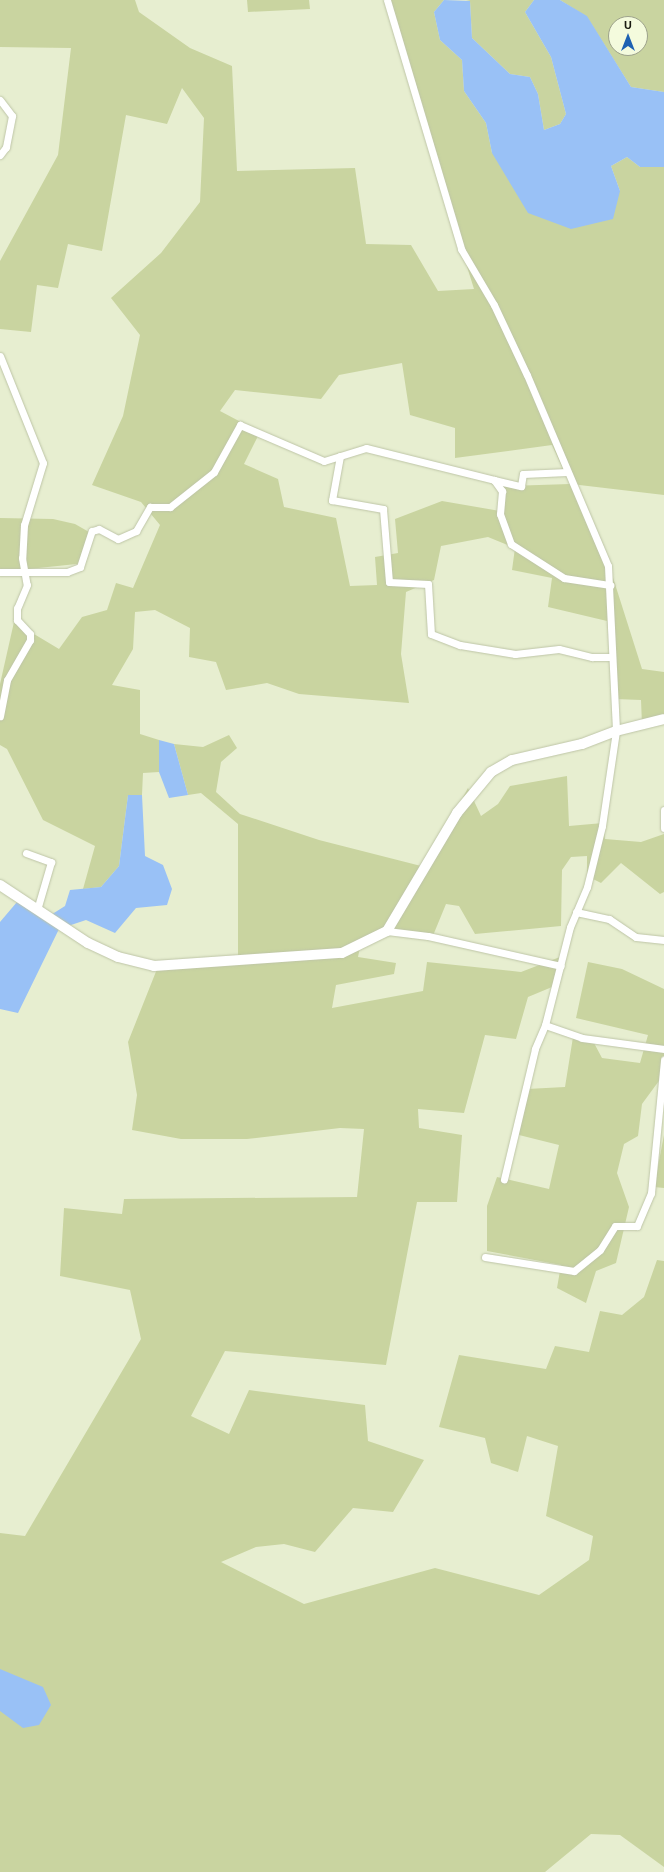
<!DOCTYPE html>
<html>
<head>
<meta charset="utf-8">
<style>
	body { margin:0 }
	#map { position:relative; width:664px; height:1872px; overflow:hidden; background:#e7eed0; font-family:"Open Sans",sans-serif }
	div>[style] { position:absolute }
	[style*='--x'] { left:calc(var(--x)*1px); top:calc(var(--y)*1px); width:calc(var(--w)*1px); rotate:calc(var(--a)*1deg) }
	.green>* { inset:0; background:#c9d4a0 }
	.water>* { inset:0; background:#99c1f6 }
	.roads { filter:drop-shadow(0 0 1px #bec5a7) drop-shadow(0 0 1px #bec5a7) }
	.street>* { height:7px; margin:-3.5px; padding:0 3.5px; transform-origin:3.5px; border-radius:3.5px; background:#fff }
	.secondary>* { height:10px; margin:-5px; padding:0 5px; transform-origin:5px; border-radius:5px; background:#fff }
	span { translate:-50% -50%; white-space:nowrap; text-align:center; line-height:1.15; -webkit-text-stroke:3.5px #f4fbdd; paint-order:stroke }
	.north { position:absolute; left:608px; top:16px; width:40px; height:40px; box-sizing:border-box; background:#f4fbdd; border:1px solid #9da28b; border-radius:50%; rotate:0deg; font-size:11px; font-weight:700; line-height:16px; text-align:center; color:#1a1c11 }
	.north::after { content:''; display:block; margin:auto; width:14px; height:18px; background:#1e62b2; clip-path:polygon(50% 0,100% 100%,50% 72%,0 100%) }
</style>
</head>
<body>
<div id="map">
	<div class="green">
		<i style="clip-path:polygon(evenodd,0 0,135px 0,139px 12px,190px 48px,232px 66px,237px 171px,355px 168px,366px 244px,411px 245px,438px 291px,474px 289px,384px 0,444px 0,434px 12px,440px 40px,462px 60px,464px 91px,486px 123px,492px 153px,620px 191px,611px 166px,627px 157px,640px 167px,664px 167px,664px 495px,571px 484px,609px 565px,642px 669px,664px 672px,664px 719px,642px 725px,641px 700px,615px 699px,607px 621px,548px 607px,552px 578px,512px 570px,515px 548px,488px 537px,441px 546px,434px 580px,406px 592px,401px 654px,409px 703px,299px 694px,267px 683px,226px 690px,216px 662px,189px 657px,190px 628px,155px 610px,135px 612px,133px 649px,112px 685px,140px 690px,140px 734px,159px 740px,159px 772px,143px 773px,142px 795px,128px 795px,119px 866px,101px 887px,83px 889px,95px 846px,43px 820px,7px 749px,0 745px,0 684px,14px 622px,59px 649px,82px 617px,107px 610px,116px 583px,133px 588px,160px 525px,141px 502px,92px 485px,123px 416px,140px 335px,111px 298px,161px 253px,200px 202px,204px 118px,182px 88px,167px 124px,126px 115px,102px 251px,68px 244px,58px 288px,37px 285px,31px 332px,0 329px,0 261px,58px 155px,71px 48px,0 47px,0 0,402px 363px,410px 415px,455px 428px,455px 458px,552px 445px,570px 484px,504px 486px,500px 511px,442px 501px,395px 519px,398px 553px,375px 557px,377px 585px,350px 586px,336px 518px,284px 507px,278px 479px,244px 464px,260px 432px,220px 411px,235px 390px,321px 399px,339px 375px,402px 363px)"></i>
		<i style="clip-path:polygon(247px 0,309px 0,310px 9px,248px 12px)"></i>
		<i style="clip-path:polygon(466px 0,534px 0,525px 12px,551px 57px,566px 114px,560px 124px,544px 130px,538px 94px,530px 77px,510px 74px,472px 38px,470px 1px)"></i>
		<i style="clip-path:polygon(evenodd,560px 0,664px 0,664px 92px,631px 87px,587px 17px,560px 0,616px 24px,640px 24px,640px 48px,616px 48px,616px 24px)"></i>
		<i style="clip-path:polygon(0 518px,53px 519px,75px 524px,89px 532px,86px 563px,0 572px)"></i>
		<i style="clip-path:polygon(229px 735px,237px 748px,221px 762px,216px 792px,240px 814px,319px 840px,425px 867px,468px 788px,481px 816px,498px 804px,510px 786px,567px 776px,569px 826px,603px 823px,605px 839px,641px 842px,664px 834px,664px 892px,660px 894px,621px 863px,601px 883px,587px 876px,587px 856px,571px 857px,562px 870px,561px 926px,475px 934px,459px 906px,446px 904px,432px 938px,376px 932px,361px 942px,358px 957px,396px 963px,394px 974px,336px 985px,332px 1008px,423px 991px,427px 962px,521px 972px,560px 957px,552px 987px,528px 997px,516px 1039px,485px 1035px,464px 1113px,418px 1109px,419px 1128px,462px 1135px,457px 1202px,417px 1202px,386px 1365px,225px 1351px,191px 1416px,229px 1434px,249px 1390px,365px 1405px,368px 1441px,424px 1460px,393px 1512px,353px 1508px,315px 1552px,284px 1544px,256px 1547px,221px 1562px,304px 1604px,435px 1568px,539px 1595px,589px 1560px,593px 1536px,546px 1516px,558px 1446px,527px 1436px,518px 1472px,491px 1463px,485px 1438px,439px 1427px,459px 1355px,546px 1369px,555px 1346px,589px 1352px,600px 1311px,622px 1315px,644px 1297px,657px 1260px,664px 1261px,664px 1867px,620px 1835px,591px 1834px,545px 1872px,0 1872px,0 1533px,25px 1536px,141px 1339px,130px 1290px,60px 1276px,64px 1208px,122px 1214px,124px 1199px,357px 1197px,364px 1129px,340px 1128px,247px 1139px,181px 1139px,132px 1130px,137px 1095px,128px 1042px,157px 969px,238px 963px,238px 824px,201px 793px,188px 795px,174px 744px,203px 747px)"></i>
		<i style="clip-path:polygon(588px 962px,622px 969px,664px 989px,664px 1074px,642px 1104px,638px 1136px,624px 1144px,617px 1173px,629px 1207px,616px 1263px,596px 1271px,586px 1303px,557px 1288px,561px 1265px,487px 1251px,487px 1206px,497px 1177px,549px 1189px,559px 1145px,515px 1134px,527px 1089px,565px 1087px,573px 1037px,594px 1043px,602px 1058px,640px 1063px,648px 1035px,576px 1018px)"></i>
		<i style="clip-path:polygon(664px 1135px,664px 1188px,654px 1187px)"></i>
	</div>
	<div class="water">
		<i style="clip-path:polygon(444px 0,470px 1px,472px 38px,510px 74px,530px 77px,538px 94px,544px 130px,560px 124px,566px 114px,551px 57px,525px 12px,534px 0,560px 0,587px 16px,631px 87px,664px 92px,664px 167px,640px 167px,627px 157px,611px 166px,620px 191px,613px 219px,571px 229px,528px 213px,492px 153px,486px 123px,464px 91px,462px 60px,440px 40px,434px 12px)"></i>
		<i style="clip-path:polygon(159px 740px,174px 744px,188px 795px,169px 798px,159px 772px)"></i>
		<i style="clip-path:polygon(128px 795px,142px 795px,145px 856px,163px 865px,172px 889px,167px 905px,136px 908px,115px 933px,86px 920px,59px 929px,18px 1013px,0 1009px,0 922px,17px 902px,46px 918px,65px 906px,70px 890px,101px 887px,119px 866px)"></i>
		<i style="clip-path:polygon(0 1669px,43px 1687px,51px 1705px,39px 1725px,23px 1728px,0 1711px)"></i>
	</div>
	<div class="roads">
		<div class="street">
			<i style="--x:387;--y:0;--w:260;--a:73.4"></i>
			<i style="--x:461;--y:249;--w:65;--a:59.5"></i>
			<i style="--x:494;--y:305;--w:77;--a:64.8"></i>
			<i style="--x:527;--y:375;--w:207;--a:67"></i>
			<i style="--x:608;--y:566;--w:165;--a:87.2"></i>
			<i style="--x:616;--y:731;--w:96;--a:98.4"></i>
			<i style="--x:602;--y:826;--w:63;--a:103.8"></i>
			<i style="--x:587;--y:887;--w:43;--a:113"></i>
			<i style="--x:570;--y:927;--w:101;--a:104.3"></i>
			<i style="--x:545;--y:1025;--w:26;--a:113"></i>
			<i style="--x:535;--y:1049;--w:134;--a:103.4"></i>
			<i style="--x:0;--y:100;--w:20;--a:53"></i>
			<i style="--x:12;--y:116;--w:32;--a:101"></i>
			<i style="--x:6;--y:147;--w:10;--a:127"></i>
			<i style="--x:0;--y:356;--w:115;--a:68.1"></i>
			<i style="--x:43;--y:463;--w:65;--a:107"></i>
			<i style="--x:24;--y:525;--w:33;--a:93"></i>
			<i style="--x:22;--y:558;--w:27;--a:80"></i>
			<i style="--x:27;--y:585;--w:25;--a:113"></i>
			<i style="--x:17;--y:608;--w:12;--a:90"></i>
			<i style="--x:17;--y:620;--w:19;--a:47"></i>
			<i style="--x:30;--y:634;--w:6;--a:90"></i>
			<i style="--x:30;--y:640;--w:46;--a:119.9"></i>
			<i style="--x:7;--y:680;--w:37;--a:101"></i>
			<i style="--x:340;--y:456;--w:45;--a:100.3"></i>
			<i style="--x:332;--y:500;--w:52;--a:10"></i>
			<i style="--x:383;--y:509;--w:73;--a:85.3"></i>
			<i style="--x:389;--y:582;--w:39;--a:3"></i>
			<i style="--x:428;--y:584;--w:50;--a:86.6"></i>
			<i style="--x:431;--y:634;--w:31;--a:21"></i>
			<i style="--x:460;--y:645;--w:56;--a:9.3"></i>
			<i style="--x:515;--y:654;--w:44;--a:-6.5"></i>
			<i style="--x:559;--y:649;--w:34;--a:14"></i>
			<i style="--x:592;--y:657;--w:20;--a:0"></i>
			<i style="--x:494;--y:480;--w:28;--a:13"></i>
			<i style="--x:521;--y:486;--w:12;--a:-81"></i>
			<i style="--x:523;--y:474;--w:44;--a:-2.6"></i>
			<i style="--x:0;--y:572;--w:67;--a:0"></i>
			<i style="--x:67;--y:572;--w:14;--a:-21"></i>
			<i style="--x:80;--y:567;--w:38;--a:-72"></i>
			<i style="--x:92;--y:531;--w:7;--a:-16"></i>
			<i style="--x:99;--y:529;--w:21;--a:28"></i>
			<i style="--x:118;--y:539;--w:20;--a:-24"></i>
			<i style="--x:136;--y:531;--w:28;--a:-60"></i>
			<i style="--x:150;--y:507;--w:20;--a:0"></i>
			<i style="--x:170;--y:507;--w:56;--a:-38.5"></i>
			<i style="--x:214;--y:472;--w:54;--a:-61"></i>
			<i style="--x:240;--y:425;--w:91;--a:23.2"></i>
			<i style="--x:324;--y:461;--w:44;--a:-17.2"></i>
			<i style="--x:366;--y:448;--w:132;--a:14"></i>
			<i style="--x:494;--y:480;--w:14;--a:54"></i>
			<i style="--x:502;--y:491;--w:23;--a:95"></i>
			<i style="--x:500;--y:514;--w:32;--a:70"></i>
			<i style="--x:511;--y:544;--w:63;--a:32.7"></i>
			<i style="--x:564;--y:578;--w:47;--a:8.7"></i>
			<i style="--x:664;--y:810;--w:18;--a:90"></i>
			<i style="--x:26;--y:853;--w:27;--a:20"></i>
			<i style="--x:51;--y:862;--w:50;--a:106.3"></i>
			<i style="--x:576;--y:912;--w:34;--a:12"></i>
			<i style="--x:609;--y:919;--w:32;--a:34"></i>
			<i style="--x:636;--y:937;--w:28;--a:6"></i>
			<i style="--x:387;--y:931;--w:41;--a:7"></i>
			<i style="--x:428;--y:936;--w:136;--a:12.7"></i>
			<i style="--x:545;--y:1025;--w:39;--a:19"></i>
			<i style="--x:582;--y:1038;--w:83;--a:7.6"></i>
			<i style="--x:485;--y:1257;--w:90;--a:8.9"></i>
			<i style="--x:574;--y:1271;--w:33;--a:-39"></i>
			<i style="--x:600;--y:1250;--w:28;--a:-58"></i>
			<i style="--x:615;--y:1226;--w:22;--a:0"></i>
			<i style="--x:637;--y:1226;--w:36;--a:-67"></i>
			<i style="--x:651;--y:1193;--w:134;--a:-84.4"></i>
		</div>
		<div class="secondary">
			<i style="--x:0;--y:885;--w:105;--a:33.4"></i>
			<i style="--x:88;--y:943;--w:33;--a:25"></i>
			<i style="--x:118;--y:957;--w:37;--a:14"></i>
			<i style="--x:154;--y:966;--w:188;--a:-4"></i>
			<i style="--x:342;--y:953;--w:50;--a:-26.1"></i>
			<i style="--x:387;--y:931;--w:137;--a:-59.3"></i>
			<i style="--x:457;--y:813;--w:53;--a:-50.3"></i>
			<i style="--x:491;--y:772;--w:24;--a:-30"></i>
			<i style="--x:512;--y:760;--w:72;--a:-12.9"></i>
			<i style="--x:582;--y:744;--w:36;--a:-21"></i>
			<i style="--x:616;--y:731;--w:49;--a:-14"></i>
		</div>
	</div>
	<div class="north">U</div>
</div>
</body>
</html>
